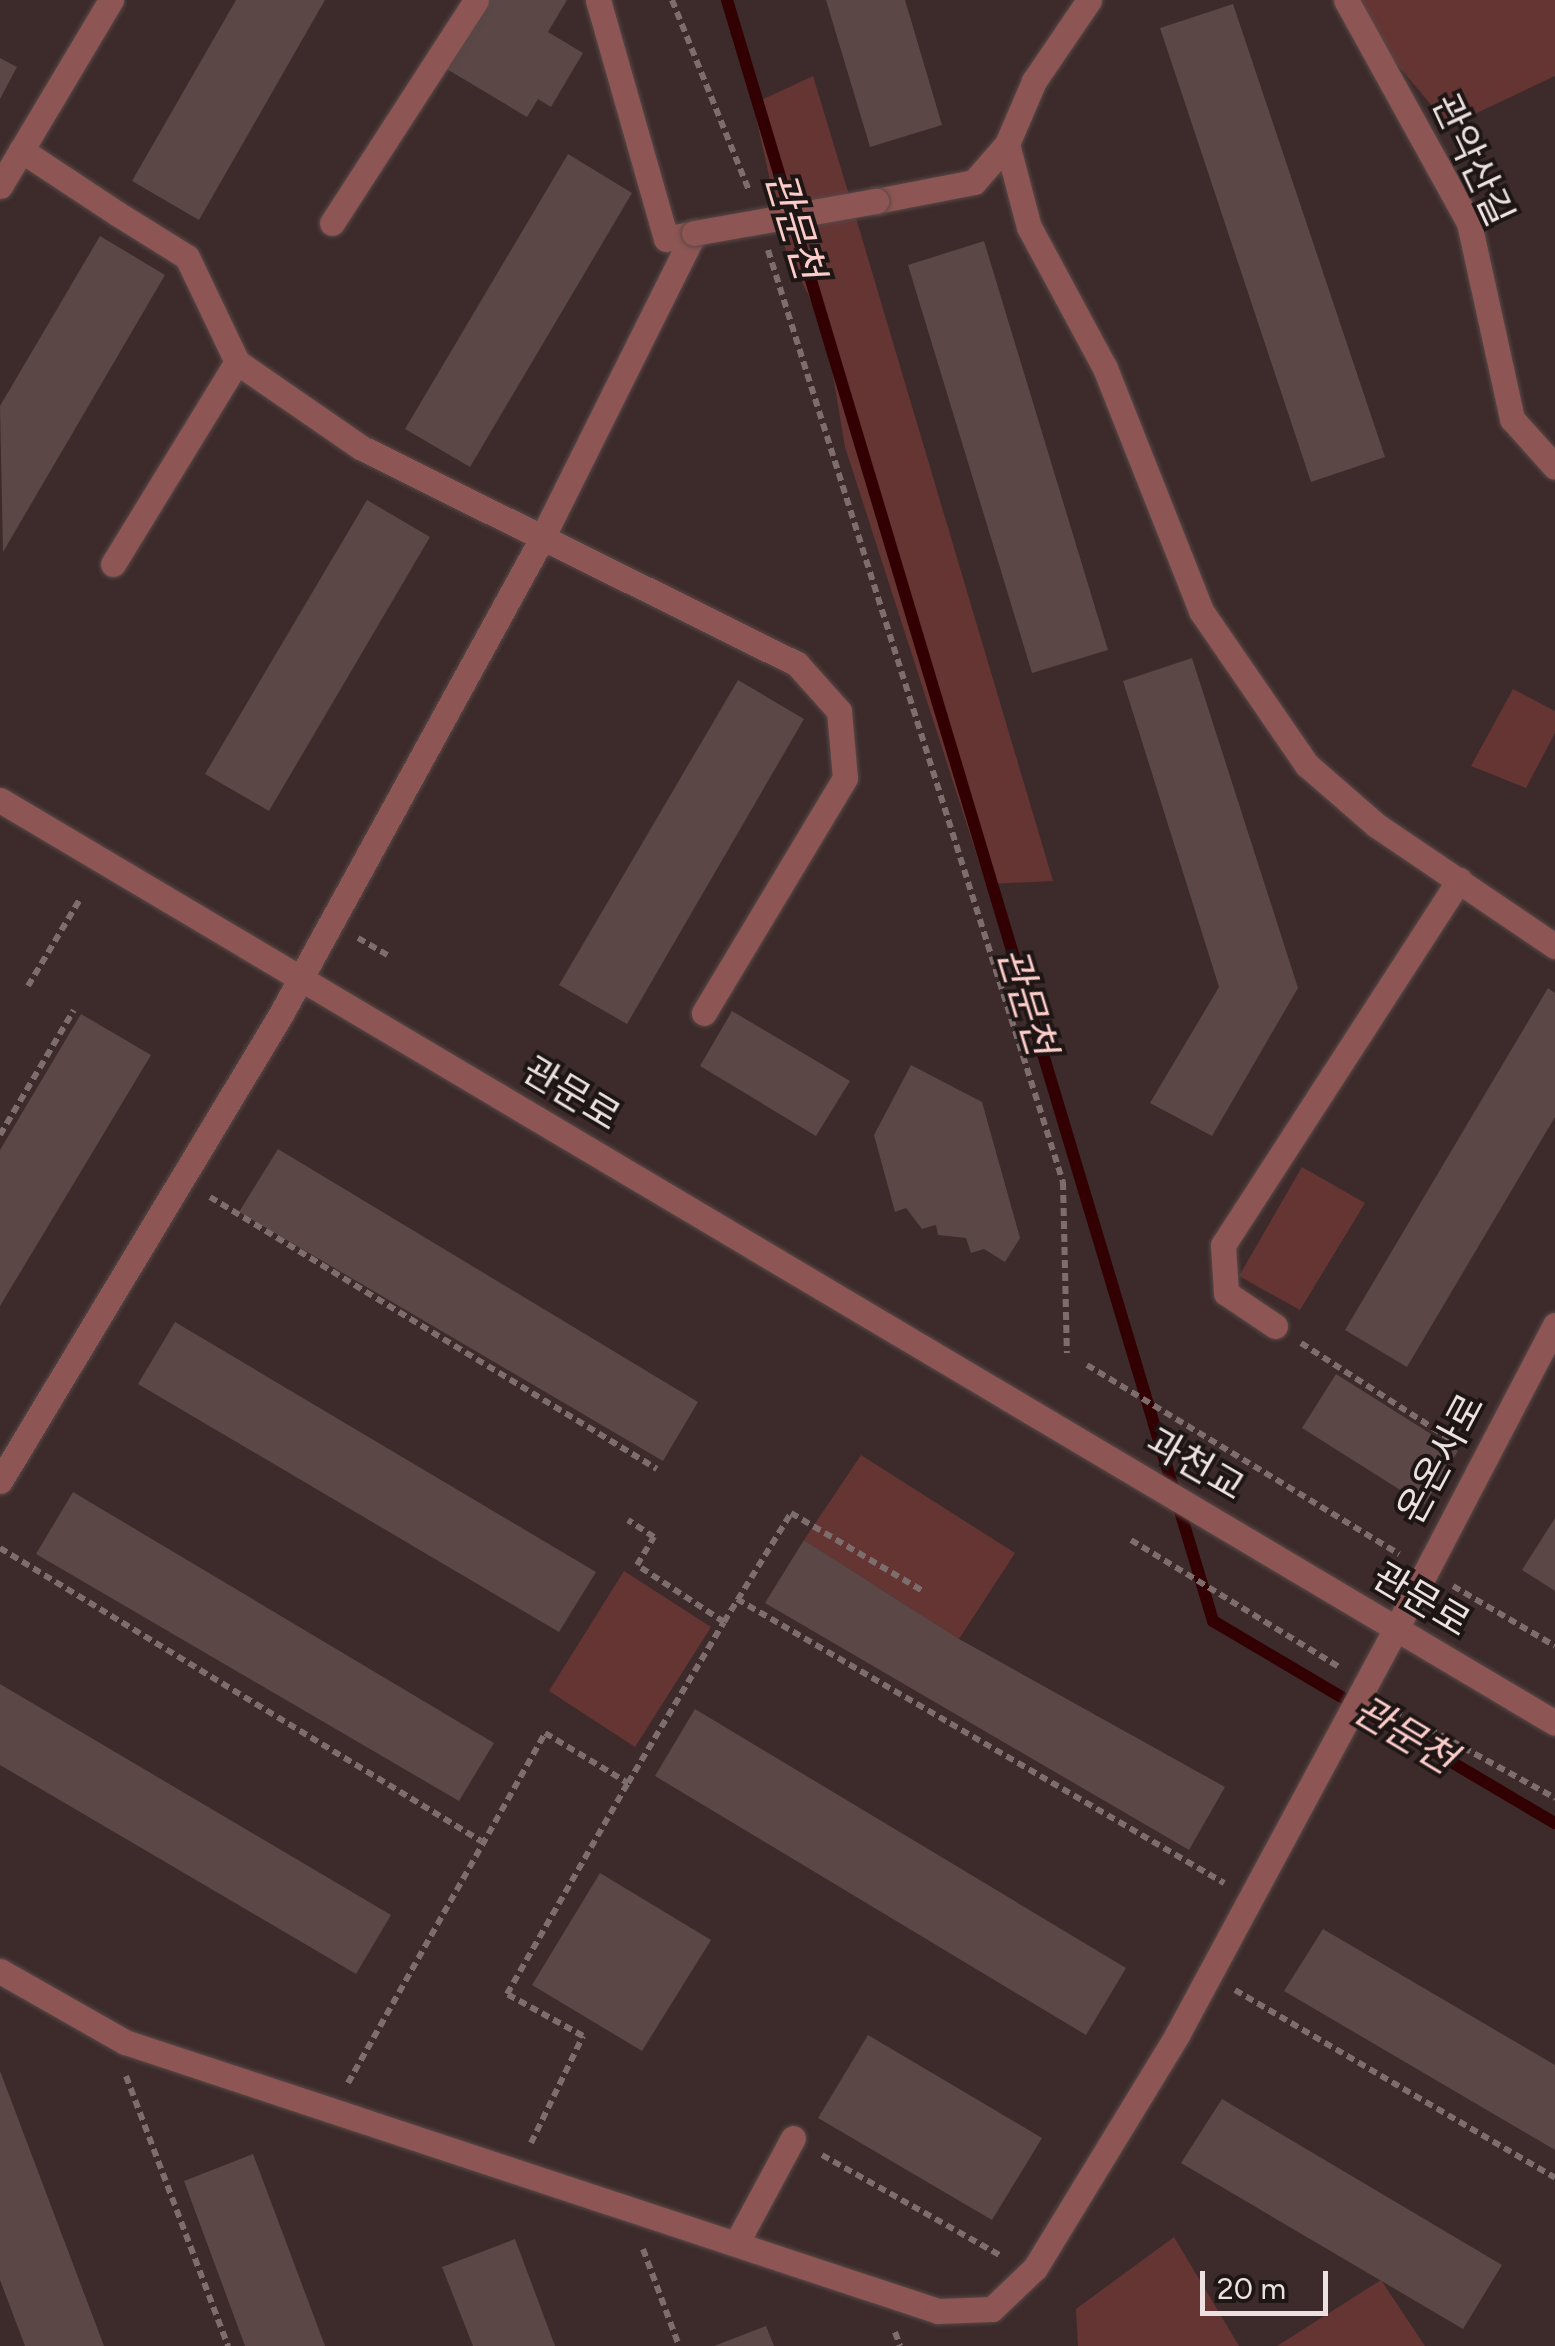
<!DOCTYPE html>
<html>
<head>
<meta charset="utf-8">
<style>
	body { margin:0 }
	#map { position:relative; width:1555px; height:2346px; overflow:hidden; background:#3c2b2a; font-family:Figtree,"Noto Sans KR",sans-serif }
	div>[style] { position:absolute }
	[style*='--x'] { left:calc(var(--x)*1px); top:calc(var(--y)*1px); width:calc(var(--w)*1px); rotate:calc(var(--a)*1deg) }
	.green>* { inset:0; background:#653534 }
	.stream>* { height:12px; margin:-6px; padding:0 6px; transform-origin:6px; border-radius:6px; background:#320003 }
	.building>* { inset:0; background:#5a4746 }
	.path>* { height:6px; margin-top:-3px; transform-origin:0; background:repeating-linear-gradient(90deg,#7d6e6d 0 8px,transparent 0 13px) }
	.roads { filter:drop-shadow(0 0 2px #584847) drop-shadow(0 0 2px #584847) }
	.pedestrian>* { height:25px; margin:-12.5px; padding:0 12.5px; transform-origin:12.5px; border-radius:12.5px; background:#8d5553 }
	.minor>* { height:25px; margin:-12.5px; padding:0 12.5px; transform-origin:12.5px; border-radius:12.5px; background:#8d5553 }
	.tertiary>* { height:25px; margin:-12.5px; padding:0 12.5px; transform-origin:12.5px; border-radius:12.5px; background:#8d5553 }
	.bridges { filter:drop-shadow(0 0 2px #584847) drop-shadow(0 0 2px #584847) }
	.minor-bridge>* { height:25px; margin:-12.5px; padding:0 12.5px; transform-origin:12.5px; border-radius:12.5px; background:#8d5553 }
	span { translate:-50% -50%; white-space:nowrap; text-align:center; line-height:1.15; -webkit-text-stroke:8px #1d1615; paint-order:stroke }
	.street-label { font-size:38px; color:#ece0e0 }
	.water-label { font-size:40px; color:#fcccc9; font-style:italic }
	.scale { position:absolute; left:1200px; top:2271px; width:128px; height:45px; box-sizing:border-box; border:5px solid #ece0e0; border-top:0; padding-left:12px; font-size:30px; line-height:35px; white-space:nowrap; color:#ece0e0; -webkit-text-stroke:8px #1d1615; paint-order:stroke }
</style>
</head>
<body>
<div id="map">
	<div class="green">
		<i style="clip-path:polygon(1343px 0,1555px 0,1555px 76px,1449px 126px)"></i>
		<i style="clip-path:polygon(813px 76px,856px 218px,1053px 881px,986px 884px,845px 447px,825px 328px,785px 248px,753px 104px)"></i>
		<i style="clip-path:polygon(1513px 689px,1555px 711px,1555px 733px,1526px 788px,1471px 766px)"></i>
		<i style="clip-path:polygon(1302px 1167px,1365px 1203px,1300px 1310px,1239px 1276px)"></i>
		<i style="clip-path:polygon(861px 1455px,1015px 1553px,959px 1639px,804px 1540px)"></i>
		<i style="clip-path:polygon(624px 1571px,711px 1627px,635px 1747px,549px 1691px)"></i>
		<i style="clip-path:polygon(1174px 2237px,1239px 2346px,1078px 2346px,1076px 2309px)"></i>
		<i style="clip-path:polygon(1381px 2280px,1425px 2346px,1277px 2346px)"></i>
	</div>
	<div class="stream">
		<i style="--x:727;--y:0;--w:1692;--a:73.31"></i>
		<i style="--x:1213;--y:1621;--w:397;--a:30.6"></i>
	</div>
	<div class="building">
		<i style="clip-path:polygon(236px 0,325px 0,199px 220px,132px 181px)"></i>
		<i style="clip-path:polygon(486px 0,567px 0,548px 32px,583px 53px,551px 107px,538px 99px,527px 117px,445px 68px)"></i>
		<i style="clip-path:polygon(826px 0,905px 0,942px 125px,870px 147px)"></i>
		<i style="clip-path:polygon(1233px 4px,1385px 457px,1311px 482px,1160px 28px)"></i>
		<i style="clip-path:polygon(0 58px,17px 67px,0 99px)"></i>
		<i style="clip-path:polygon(568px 154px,632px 193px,470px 467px,405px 429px)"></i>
		<i style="clip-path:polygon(100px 236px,165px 275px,3px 552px,0 406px)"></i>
		<i style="clip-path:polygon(984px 241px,1108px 650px,1032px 673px,908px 265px)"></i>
		<i style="clip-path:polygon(367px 500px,430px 537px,269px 811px,205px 774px)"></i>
		<i style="clip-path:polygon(1192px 658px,1298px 988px,1212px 1136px,1150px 1103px,1219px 987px,1123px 681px)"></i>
		<i style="clip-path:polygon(738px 680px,804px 719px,627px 1024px,559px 985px)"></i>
		<i style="clip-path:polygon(1548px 988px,1555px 993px,1555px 1117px,1407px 1367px,1345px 1330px)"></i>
		<i style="clip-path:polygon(732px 1011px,850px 1081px,816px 1136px,700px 1066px)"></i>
		<i style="clip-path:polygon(81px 1014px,151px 1055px,0 1306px,0 1150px)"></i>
		<i style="clip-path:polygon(911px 1065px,982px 1102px,1020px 1238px,1005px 1262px,984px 1249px,971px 1253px,966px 1238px,938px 1235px,936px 1225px,922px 1229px,906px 1208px,895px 1212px,874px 1135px)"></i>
		<i style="clip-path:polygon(278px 1149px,698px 1402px,663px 1461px,239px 1212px)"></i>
		<i style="clip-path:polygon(175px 1322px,596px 1572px,559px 1632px,138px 1384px)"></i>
		<i style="clip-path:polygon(1336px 1374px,1458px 1451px,1424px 1505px,1302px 1428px)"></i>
		<i style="clip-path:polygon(73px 1492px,494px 1743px,459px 1801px,36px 1554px)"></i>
		<i style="clip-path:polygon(1555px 1518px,1555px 1591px,1522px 1570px)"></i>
		<i style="clip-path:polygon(804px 1540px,959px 1639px,1225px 1787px,1189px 1850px,765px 1603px)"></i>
		<i style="clip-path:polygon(0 1684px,391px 1915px,356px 1974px,0 1765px)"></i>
		<i style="clip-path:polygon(695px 1709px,1126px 1968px,1086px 2035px,655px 1776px)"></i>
		<i style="clip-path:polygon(600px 1873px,711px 1940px,642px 2051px,532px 1985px)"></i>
		<i style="clip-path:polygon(1323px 1929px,1555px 2065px,1555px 2150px,1284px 1991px)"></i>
		<i style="clip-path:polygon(868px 2035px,1042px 2138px,992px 2220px,818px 2118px)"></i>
		<i style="clip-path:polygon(0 2071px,104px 2346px,25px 2346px,0 2280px)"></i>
		<i style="clip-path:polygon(1222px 2099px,1502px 2265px,1463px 2329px,1181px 2163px)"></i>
		<i style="clip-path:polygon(253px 2154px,325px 2346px,245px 2346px,184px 2181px)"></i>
		<i style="clip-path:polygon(515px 2239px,555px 2346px,473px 2346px,442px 2267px)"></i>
		<i style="clip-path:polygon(766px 2326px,774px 2346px,714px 2346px)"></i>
	</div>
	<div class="path">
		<i style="--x:672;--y:0;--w:206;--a:68"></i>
		<i style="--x:768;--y:250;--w:978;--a:72.44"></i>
		<i style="--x:1063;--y:1182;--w:171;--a:88.7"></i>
		<i style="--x:358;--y:938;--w:34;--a:30"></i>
		<i style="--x:28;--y:986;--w:101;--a:-59.1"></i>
		<i style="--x:0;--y:1135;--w:145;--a:-59.4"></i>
		<i style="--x:210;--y:1197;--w:523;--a:31.32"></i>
		<i style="--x:1301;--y:1343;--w:188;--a:32.8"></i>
		<i style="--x:1087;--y:1365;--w:365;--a:31.2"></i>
		<i style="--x:1131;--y:1540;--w:244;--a:31.4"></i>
		<i style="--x:0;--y:1548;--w:563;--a:31.35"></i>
		<i style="--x:1453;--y:1586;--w:118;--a:30.5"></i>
		<i style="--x:737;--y:1599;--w:564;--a:30.25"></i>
		<i style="--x:724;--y:1622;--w:128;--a:-58.4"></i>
		<i style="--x:791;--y:1513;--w:153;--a:30.6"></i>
		<i style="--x:1395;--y:1710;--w:183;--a:28.8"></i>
		<i style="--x:1235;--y:1990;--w:371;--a:30.4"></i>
		<i style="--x:126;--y:2076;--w:289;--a:69.3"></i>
		<i style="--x:348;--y:2083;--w:402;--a:-60.6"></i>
		<i style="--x:545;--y:1733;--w:97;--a:31.1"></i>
		<i style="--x:628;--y:1783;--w:187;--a:-59.2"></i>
		<i style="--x:724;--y:1622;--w:104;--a:-146.8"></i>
		<i style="--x:637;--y:1565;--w:33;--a:-59"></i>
		<i style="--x:654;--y:1537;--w:31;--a:-147"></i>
		<i style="--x:531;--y:2143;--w:119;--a:-64.1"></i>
		<i style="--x:583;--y:2036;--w:87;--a:-151.1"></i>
		<i style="--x:507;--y:1994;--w:243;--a:-60.2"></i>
		<i style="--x:822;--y:2155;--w:206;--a:29.4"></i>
		<i style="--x:643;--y:2249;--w:103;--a:69.6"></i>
		<i style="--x:895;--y:2332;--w:15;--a:70"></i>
	</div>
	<div class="roads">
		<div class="pedestrian">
			<i style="--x:21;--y:150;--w:116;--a:33.4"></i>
			<i style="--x:0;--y:186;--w:217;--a:-59.2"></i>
		</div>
		<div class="minor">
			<i style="--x:598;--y:0;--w:248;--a:74.1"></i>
			<i style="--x:666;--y:239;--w:29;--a:-12"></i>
			<i style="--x:1007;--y:144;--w:86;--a:75.2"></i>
			<i style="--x:1029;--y:227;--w:160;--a:61.7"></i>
			<i style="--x:1105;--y:368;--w:261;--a:68.4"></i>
			<i style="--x:1201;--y:611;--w:187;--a:55.5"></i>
			<i style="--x:1307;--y:765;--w:91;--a:41"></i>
			<i style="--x:1376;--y:825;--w:216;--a:34.1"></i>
			<i style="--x:876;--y:201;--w:100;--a:-11"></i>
			<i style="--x:974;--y:182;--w:50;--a:-49"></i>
			<i style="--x:1007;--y:144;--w:69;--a:-66.8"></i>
			<i style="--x:1034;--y:81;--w:98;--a:-55.8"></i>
			<i style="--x:118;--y:214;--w:81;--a:31.9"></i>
			<i style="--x:187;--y:257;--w:116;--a:64.5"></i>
			<i style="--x:237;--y:362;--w:150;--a:34.6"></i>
			<i style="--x:360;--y:447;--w:488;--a:26.4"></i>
			<i style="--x:797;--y:664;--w:63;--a:48.2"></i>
			<i style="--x:839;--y:711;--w:67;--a:84.9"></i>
			<i style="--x:845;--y:778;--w:274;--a:121"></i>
			<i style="--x:332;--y:223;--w:265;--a:-57.1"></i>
			<i style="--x:113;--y:564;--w:237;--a:-58.5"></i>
			<i style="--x:1275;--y:1326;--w:59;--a:-146"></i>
			<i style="--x:1226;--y:1293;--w:48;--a:-93.6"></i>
			<i style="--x:1223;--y:1245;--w:435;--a:-57.1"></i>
			<i style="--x:0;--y:1481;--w:543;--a:-58.95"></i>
			<i style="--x:280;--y:1016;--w:543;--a:-61.26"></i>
			<i style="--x:541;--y:540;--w:343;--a:-63.5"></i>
			<i style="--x:0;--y:1971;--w:144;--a:29.6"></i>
			<i style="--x:125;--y:2042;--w:856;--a:18.31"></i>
			<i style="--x:938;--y:2311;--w:54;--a:-2.1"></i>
			<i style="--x:992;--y:2309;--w:59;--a:-43.6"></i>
			<i style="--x:1035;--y:2268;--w:273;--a:-58.6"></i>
			<i style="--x:1177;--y:2035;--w:461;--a:-61.7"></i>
			<i style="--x:737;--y:2242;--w:118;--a:-61.7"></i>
		</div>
		<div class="tertiary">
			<i style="--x:1346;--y:0;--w:255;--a:61.1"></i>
			<i style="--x:1469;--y:223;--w:201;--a:77.6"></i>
			<i style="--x:1512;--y:419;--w:64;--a:48.1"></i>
			<i style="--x:0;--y:800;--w:1808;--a:30.69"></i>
			<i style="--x:1396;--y:1629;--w:343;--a:-62.4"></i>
		</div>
	</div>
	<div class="bridges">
		<div class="minor-bridge">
			<i style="--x:694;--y:233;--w:185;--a:-10"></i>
		</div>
	</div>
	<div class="street-label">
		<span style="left:1472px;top:160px;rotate:65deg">관악산길</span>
		<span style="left:571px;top:1094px;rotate:31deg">관문로</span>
		<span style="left:1441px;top:1459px;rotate:-62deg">온온사로</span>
		<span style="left:1195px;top:1465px;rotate:30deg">과천교</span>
		<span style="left:1421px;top:1600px;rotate:31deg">관문로</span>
	</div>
	<div class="water-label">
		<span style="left:795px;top:225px;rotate:73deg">관문천</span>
		<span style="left:1027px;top:1001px;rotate:73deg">관문천</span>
		<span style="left:1405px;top:1734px;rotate:31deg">관문천</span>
	</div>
	<div class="scale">20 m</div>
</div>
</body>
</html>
